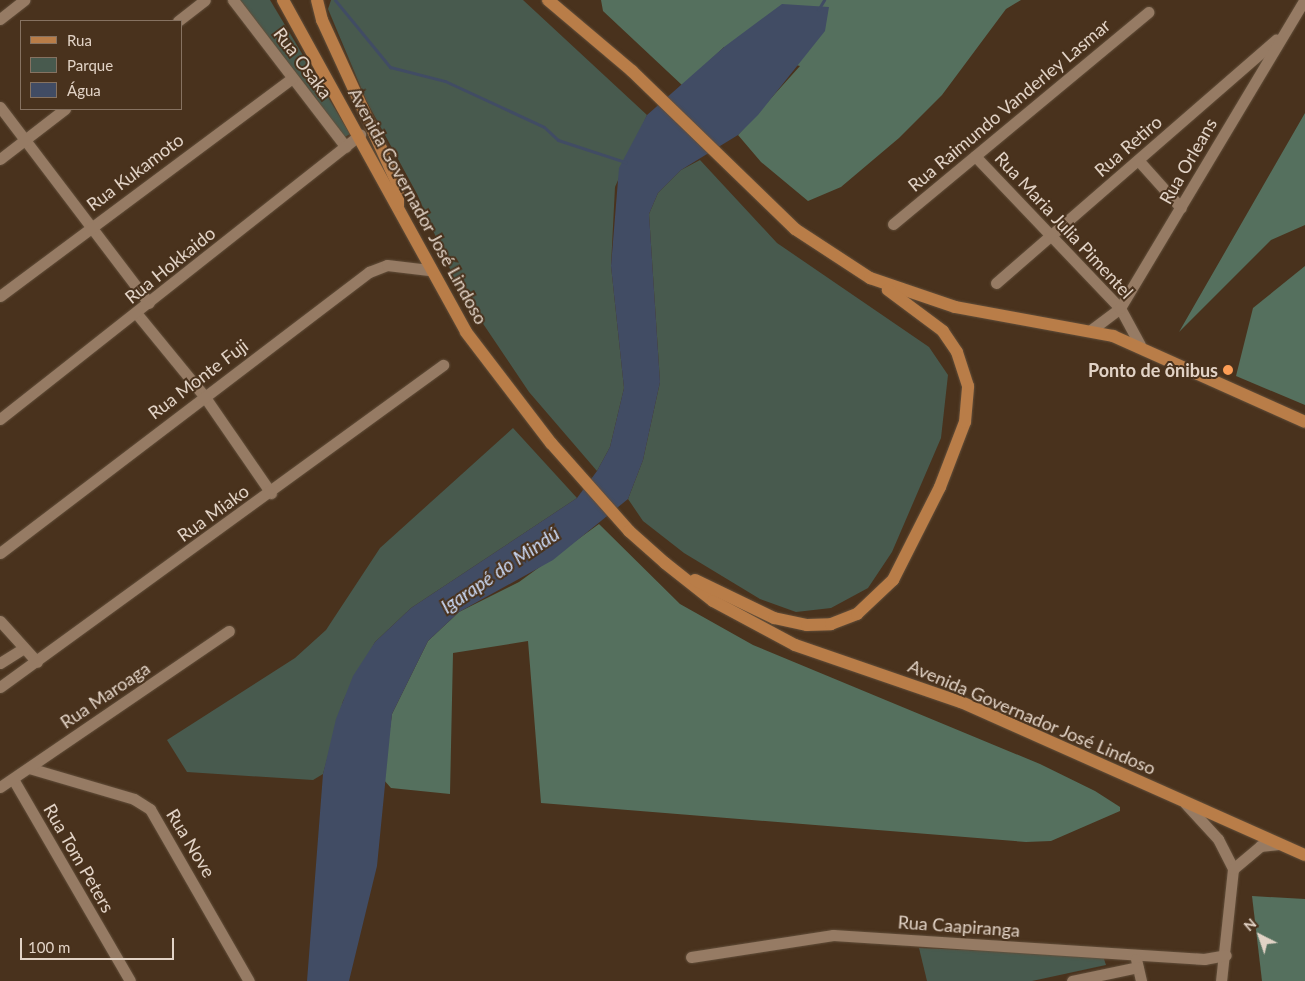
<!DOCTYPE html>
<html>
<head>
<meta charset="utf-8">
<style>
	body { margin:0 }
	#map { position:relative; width:1305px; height:981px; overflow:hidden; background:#49321d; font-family:Lato,sans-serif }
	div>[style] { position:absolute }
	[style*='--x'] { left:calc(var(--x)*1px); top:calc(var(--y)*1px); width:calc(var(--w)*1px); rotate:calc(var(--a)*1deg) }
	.green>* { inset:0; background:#485a4e }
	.forest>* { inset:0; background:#55705e }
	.water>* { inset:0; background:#414c64 }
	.stream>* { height:3px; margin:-1.5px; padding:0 1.5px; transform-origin:1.5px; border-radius:1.5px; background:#414c64 }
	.roads { filter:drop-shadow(0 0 1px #614e3a) drop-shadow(0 0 1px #614e3a) }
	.minor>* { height:11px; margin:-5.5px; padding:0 5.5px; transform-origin:5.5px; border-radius:5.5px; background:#967b64 }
	.major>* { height:12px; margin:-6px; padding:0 6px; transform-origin:6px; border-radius:6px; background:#b97d48 }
	.dots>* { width:14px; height:14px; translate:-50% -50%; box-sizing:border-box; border:2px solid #49321d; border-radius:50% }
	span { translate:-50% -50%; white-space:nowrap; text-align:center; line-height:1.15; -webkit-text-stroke:4px #49321d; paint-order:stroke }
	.street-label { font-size:18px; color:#e2d3c6 }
	.poi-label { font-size:18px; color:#e2d3c6; font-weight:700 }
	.right { translate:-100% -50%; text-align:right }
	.water-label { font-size:19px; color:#cbdaf7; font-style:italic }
	.legend { position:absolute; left:20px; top:20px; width:162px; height:90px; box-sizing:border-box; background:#49321d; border:1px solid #867261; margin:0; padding:6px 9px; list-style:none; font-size:15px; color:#e2d3c6 }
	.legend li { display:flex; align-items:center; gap:10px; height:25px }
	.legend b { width:25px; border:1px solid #867261 }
	.north { position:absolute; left:1235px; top:911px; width:50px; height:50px; -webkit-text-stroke:4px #49321d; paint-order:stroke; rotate:319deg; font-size:14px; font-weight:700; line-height:20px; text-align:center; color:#e2d3c6 }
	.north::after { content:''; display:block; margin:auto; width:18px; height:22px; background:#e2d3c6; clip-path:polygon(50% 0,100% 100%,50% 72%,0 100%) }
	.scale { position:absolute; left:20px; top:938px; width:154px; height:22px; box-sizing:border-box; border:2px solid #e2d3c6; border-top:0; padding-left:6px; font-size:15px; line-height:18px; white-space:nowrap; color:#e2d3c6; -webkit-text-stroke:4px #49321d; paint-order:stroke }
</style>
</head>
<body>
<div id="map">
	<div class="green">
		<i style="clip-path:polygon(240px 0,270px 0,350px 134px,345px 137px)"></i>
		<i style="clip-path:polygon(331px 0,523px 0,647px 115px,615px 187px,611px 266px,624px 388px,610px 447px,597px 471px,529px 392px,457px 285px,417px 194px,367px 102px,328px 9px)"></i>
		<i style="clip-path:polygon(700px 160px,777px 243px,929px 347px,948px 375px,941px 438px,892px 552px,868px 588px,831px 608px,796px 612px,760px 599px,684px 553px,643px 521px,628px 499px,643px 460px,660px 382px,649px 214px,658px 193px,681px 170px)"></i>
		<i style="clip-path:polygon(513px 428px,577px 498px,411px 608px,375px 642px,343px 701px,323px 774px,313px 780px,187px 772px,167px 740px,295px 658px,326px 630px,380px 548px)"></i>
		<i style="clip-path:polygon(919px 948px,1103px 956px,1106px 965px,1032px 981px,927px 981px)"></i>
	</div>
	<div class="forest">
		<i style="clip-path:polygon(601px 0,1021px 0,1006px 9px,942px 95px,899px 138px,841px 187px,808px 201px,761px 162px,738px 135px,800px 66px,724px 47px,683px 86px,603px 11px)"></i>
		<i style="clip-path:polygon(1305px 113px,1305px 225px,1271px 240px,1179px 332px)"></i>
		<i style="clip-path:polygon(1305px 266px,1305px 405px,1236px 376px,1253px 308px)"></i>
		<i style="clip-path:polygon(599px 524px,680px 604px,753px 645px,1040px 764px,1095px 791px,1120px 807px,1120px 811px,1051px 841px,1026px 842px,541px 803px,528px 641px,453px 653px,450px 794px,391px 788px,383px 779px,392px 714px,428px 641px,459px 612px,519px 582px)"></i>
		<i style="clip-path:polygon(1252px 896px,1305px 899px,1305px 981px,1262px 981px)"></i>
	</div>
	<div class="water">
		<i style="clip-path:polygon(782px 4px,829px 7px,825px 31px,758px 115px,738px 135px,681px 170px,658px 193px,649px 214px,660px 382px,643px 460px,628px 499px,553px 560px,459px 612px,428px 641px,392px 714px,377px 866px,349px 981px,307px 981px,323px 774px,336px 719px,353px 676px,375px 642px,411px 608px,577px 498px,597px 471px,610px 447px,624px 388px,611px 266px,619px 168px,647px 115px,724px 47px)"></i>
	</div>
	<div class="stream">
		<i style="--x:335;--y:0;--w:87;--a:50.6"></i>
		<i style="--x:390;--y:67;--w:57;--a:14.3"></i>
		<i style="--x:445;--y:81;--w:109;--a:24.9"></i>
		<i style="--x:544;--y:127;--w:19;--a:43"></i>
		<i style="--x:558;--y:140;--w:71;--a:18.2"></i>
		<i style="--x:818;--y:10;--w:12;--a:-59"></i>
	</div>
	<div class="roads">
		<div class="minor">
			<i style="--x:233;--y:0;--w:185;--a:52.5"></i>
			<i style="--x:0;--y:19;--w:31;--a:-38"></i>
			<i style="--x:178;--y:21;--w:34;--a:-38"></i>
			<i style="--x:0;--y:107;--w:246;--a:52.8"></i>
			<i style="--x:975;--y:156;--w:210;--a:46.4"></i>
			<i style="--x:1120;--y:308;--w:42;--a:61.6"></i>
			<i style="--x:0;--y:159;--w:82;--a:-37.6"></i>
			<i style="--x:1138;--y:160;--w:64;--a:48.1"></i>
			<i style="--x:893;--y:224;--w:332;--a:-39.7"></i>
			<i style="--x:996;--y:283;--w:371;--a:-41"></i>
			<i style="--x:0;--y:296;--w:364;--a:-36.7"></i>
			<i style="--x:137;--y:314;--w:106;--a:50.7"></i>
			<i style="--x:204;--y:396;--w:118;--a:55.4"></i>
			<i style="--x:1091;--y:330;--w:36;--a:-37"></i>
			<i style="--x:1120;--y:308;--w:359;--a:-59.1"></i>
			<i style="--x:0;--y:419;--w:459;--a:-38.3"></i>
			<i style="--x:0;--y:553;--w:464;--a:-37.3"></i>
			<i style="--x:369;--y:272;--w:19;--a:-21"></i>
			<i style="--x:387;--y:265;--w:42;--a:6.8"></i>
			<i style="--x:0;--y:621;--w:55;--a:47.9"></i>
			<i style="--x:0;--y:663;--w:28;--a:-32"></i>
			<i style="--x:0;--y:687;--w:548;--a:-36.01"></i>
			<i style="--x:29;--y:768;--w:109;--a:16.4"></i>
			<i style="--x:134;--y:799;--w:19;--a:32"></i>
			<i style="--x:150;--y:809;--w:198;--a:60.1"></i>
			<i style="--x:13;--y:779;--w:233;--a:59.9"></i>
			<i style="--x:0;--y:787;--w:277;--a:-34.3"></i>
			<i style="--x:1185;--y:803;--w:49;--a:47.5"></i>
			<i style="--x:1218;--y:839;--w:34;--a:63"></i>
			<i style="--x:1233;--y:869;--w:113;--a:96.1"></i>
			<i style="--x:1233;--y:869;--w:35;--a:-40"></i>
			<i style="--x:1260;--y:846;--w:19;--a:-6"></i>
			<i style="--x:691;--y:957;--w:144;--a:-8.8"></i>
			<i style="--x:833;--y:935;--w:372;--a:3.7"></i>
			<i style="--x:1204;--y:959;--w:22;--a:-10"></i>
			<i style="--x:1136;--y:959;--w:23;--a:77"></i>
			<i style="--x:1072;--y:981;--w:67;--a:-12"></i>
		</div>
		<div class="major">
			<i style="--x:283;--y:0;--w:379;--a:61.1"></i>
			<i style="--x:466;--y:332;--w:140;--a:52.6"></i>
			<i style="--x:551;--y:443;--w:118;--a:48.4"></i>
			<i style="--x:629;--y:531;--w:48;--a:41.6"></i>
			<i style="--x:665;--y:563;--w:61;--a:38.4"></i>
			<i style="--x:713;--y:601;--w:93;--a:28.2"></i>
			<i style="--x:795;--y:645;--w:176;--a:19"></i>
			<i style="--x:961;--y:702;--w:376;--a:24"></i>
			<i style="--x:317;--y:0;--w:21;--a:76"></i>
			<i style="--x:322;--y:20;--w:182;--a:65.3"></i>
			<i style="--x:398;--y:185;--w:21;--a:90"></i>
			<i style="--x:548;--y:0;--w:110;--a:40.2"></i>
			<i style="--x:632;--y:71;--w:227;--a:44.1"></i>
			<i style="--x:795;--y:229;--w:90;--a:33.2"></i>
			<i style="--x:870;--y:278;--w:90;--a:18.8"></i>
			<i style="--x:955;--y:307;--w:161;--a:10.4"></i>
			<i style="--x:1113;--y:336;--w:210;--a:24.1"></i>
			<i style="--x:695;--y:580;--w:88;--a:25.7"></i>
			<i style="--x:774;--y:618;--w:34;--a:12"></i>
			<i style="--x:807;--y:625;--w:24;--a:-2"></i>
			<i style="--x:831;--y:624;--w:28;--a:-21"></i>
			<i style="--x:857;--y:614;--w:50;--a:-43.4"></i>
			<i style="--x:893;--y:580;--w:104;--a:-63.2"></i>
			<i style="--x:940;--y:487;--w:70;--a:-69"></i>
			<i style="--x:965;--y:422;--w:36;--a:-85"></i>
			<i style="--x:968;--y:386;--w:36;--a:-108"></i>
			<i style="--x:957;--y:352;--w:25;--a:-124"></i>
			<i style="--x:943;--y:331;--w:69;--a:-143.3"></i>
		</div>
	</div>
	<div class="dots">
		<i style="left:1228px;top:370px;background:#fd9d55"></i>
	</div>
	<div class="street-label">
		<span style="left:303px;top:63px;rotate:53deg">Rua Osaka</span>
		<span style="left:1009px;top:105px;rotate:-40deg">Rua Raimundo Vanderley Lasmar</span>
		<span style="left:1128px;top:146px;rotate:-41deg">Rua Retiro</span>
		<span style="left:1188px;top:161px;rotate:-60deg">Rua Orleans</span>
		<span style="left:135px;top:172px;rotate:-37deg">Rua Kukamoto</span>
		<span style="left:418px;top:206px;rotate:61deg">Avenida Governador José Lindoso</span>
		<span style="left:1064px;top:225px;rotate:47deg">Rua Maria Julia Pimentel</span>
		<span style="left:170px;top:265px;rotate:-39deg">Rua Hokkaido</span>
		<span style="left:198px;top:379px;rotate:-37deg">Rua Monte Fuji</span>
		<span style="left:213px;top:513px;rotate:-36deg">Rua Miako</span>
		<span style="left:105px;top:695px;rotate:-34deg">Rua Maroaga</span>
		<span style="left:1032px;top:717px;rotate:23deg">Avenida Governador José Lindoso</span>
		<span style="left:191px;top:843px;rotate:59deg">Rua Nove</span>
		<span style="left:79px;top:858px;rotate:60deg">Rua Tom Peters</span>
		<span style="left:959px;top:926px;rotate:4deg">Rua Caapiranga</span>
	</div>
	<div class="poi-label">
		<span class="right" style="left:1218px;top:370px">Ponto de ônibus</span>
	</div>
	<div class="water-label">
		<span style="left:500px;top:570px;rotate:-34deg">Igarapé do Mindú</span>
	</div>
	<ul class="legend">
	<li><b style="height:6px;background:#b97d48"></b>Rua</li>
	<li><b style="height:14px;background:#485a4e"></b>Parque</li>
	<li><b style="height:14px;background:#414c64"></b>Água</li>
	</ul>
	<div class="north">N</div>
	<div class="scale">100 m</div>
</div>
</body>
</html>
